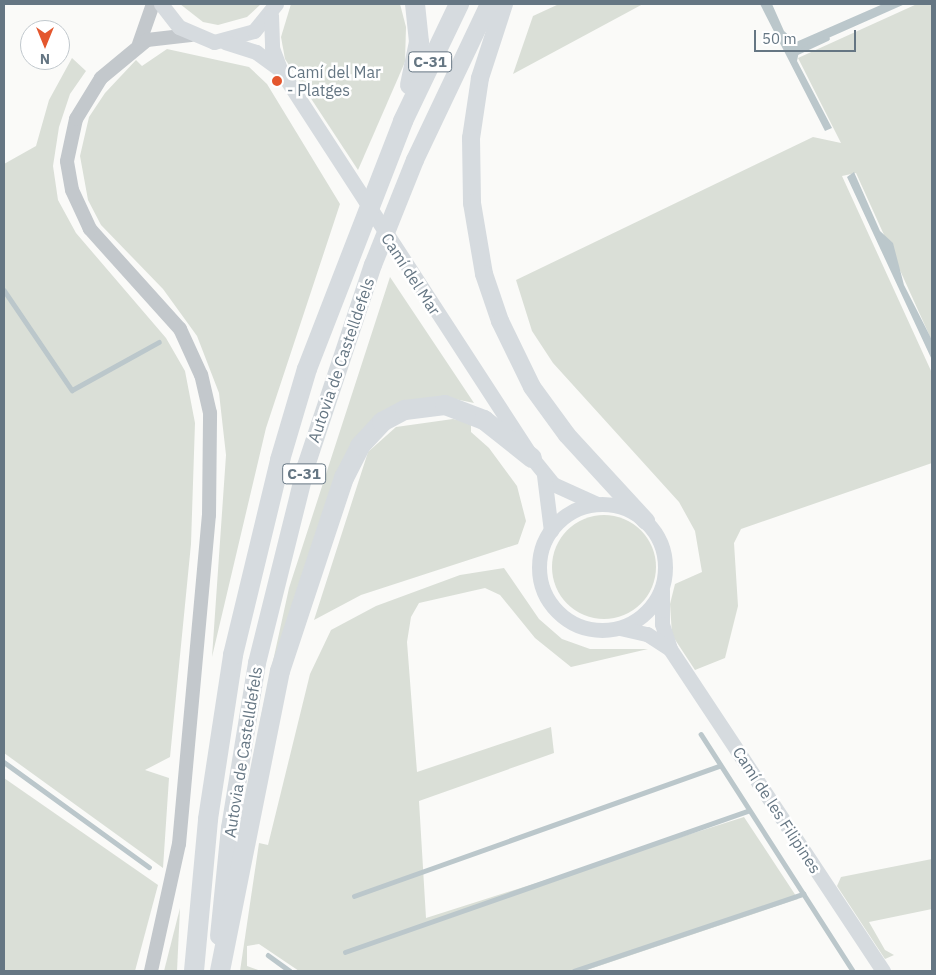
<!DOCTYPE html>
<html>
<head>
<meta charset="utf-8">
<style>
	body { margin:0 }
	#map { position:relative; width:936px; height:975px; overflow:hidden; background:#fafaf8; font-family:"IBM Plex Sans",sans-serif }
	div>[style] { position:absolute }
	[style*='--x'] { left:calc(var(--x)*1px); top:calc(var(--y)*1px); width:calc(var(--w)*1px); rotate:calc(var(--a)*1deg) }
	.green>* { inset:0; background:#dadfd7 }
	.round { border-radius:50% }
	.water>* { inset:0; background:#bbc7cb }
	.stream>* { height:4.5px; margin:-2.25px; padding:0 2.25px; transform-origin:2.25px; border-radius:2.25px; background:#bbc7cb }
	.tertiary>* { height:14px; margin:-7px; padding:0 7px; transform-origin:7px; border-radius:7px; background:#c3c8cc }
	.secondary>* { height:15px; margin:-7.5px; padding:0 7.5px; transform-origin:7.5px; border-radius:7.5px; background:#d6dbdf }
	.secondary>.ring { margin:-7.5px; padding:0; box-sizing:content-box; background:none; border:15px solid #d6dbdf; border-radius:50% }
	.trunk>* { height:18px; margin:-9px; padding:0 9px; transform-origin:9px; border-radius:9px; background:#d6dbdf }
	.motorway>* { height:20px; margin:-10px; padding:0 10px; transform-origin:10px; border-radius:10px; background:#d6dbdf }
	.dots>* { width:14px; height:14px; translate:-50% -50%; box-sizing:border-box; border:2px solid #fff; border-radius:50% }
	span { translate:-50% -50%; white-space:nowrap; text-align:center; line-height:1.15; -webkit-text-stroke:5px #fff; paint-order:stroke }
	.shield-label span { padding:1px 4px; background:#fff; border:1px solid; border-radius:4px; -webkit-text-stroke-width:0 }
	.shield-label { font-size:15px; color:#657683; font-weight:700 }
	.poi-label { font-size:16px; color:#657683 }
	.left { translate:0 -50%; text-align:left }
	.street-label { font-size:16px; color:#657683 }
	.frame { position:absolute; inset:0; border:5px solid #657683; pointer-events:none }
	.north { position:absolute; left:20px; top:20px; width:50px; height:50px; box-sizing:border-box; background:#fff; border:1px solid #c1c8cd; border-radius:50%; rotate:180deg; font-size:14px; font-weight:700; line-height:20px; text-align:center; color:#657683 }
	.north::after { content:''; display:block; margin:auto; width:18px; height:22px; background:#e4572e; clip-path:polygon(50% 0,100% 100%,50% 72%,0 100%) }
	.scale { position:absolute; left:754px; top:30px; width:102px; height:22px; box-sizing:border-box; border:2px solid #657683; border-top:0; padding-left:6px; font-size:15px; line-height:18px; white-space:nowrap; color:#657683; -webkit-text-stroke:4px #fff; paint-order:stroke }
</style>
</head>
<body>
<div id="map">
	<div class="green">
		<i style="clip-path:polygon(180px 4px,261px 4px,247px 17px,218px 25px,203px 22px)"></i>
		<i style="clip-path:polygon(291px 4px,400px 4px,406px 27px,405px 62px,358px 170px,285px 59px,281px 37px)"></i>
		<i style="clip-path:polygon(559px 4px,643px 4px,513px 74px,533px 16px)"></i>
		<i style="clip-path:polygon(917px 4px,932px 4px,932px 341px,856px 173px,842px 176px,932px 373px,932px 463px,741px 529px,734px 543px,738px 606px,725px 658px,695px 670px,672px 635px,670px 604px,675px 584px,702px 572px,695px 531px,679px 502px,553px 363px,532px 331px,516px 280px,813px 137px,841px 143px,798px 58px)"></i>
		<i style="clip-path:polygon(167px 49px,249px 67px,267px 84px,340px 204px,266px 428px,212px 657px,226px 455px,219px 393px,197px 336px,163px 289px,101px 225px,88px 200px,80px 156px,89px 117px,105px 93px,136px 60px,142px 66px)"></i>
		<i style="clip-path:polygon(72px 58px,86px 71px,70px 94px,59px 127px,53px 166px,58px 200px,76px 233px,166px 338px,185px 371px,195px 423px,191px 544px,170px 757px,145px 770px,169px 778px,163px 868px,4px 753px,4px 164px,36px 146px,49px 100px)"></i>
		<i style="clip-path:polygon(390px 277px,474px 403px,445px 397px,379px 414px,259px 725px,289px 588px)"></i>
		<i style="clip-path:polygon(453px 419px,471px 423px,471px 432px,489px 448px,517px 486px,526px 521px,518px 544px,361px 595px,314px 620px,368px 452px,396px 427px)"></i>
		<i class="round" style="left:552px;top:515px;width:104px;height:104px"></i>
		<i style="clip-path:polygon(504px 568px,539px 619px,562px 639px,590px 649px,648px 649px,571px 667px,535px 638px,500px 595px,485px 588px,419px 603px,411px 617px,407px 642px,417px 772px,551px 727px,554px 753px,419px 801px,426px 918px,744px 817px,798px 899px,584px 971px,299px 971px,259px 944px,247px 946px,247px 966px,261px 971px,240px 971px,259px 843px,268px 845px,310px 674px,331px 630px,376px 606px,460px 575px)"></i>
		<i style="clip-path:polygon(4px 778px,158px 885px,135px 971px,4px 971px)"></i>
		<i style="clip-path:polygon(932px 859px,932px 909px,869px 922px,885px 950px,894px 955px,885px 959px,837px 886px,841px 877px)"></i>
		<i style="clip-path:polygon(180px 908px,177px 971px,164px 971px)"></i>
	</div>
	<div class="water">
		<i style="clip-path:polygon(760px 4px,772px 4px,784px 31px,796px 42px,883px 4px,905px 4px,799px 51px,797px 61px,832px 128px,825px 131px)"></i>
		<i style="clip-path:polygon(854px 172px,880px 231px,893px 243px,904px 285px,932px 340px,932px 360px,847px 177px)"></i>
	</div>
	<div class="stream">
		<i style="--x:795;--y:53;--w:35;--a:-25"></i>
		<i style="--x:4;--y:290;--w:121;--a:55.8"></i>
		<i style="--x:72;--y:390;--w:99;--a:-28.9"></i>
		<i style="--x:701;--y:734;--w:282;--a:57.3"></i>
		<i style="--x:4;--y:762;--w:179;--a:35.9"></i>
		<i style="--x:354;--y:896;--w:388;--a:-19.6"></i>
		<i style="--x:345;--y:952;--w:427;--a:-19.3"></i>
		<i style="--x:268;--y:955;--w:27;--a:36"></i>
		<i style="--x:574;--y:971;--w:242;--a:-18.6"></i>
	</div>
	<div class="tertiary">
		<i style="--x:139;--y:44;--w:42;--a:-70.7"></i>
		<i style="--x:151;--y:971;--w:130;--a:-77.6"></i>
		<i style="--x:179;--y:844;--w:330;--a:-84.8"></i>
		<i style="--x:209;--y:515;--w:102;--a:-89.4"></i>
		<i style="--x:210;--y:413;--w:39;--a:-103"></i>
		<i style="--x:201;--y:375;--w:51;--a:-114.5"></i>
		<i style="--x:180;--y:329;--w:135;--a:-132"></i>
		<i style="--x:90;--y:229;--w:43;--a:-114.8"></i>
		<i style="--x:72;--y:190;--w:29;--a:-100"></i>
		<i style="--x:67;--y:161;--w:43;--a:-77.9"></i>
		<i style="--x:76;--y:119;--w:48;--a:-58.6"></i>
		<i style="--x:101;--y:78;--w:60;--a:-39.6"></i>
		<i style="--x:147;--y:40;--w:44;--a:-6.5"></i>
	</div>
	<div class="secondary">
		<i style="--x:161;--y:4;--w:29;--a:52"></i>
		<i style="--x:179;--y:27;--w:38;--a:23"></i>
		<i style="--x:214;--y:42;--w:41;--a:-15.4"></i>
		<i style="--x:254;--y:31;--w:35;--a:-51"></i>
		<i style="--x:271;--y:15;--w:33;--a:88"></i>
		<i style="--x:272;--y:48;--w:25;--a:69"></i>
		<i style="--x:281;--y:71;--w:461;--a:57"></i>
		<i style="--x:532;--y:458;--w:33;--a:51"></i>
		<i style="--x:553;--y:484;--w:48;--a:24.4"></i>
		<i style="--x:225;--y:42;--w:33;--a:18"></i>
		<i style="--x:256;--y:52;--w:27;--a:36"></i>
		<i style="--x:544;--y:475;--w:56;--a:82.9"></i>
		<i class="ring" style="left:539px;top:504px;width:111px;height:111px"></i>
		<i style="--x:662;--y:590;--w:34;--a:90"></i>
		<i style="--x:662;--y:624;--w:26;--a:72"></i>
		<i style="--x:670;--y:649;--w:386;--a:56.5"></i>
		<i style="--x:620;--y:628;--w:28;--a:13"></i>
		<i style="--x:647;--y:634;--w:27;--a:33"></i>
	</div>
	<div class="trunk">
		<i style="--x:504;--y:4;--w:78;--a:108"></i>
		<i style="--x:480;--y:78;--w:61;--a:98.5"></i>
		<i style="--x:471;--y:138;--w:65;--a:89.1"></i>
		<i style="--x:472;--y:203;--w:72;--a:80.4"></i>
		<i style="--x:484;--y:274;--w:50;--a:71.2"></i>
		<i style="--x:500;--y:321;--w:73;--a:64.1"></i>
		<i style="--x:532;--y:387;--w:59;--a:53.9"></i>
		<i style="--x:567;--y:435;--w:117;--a:47.4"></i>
		<i style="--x:219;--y:936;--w:109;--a:-84.2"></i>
		<i style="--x:230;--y:828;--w:167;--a:-80.7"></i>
		<i style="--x:257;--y:663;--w:203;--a:-76"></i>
		<i style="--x:306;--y:466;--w:212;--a:-71.6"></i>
		<i style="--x:373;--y:265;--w:113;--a:-68.2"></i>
		<i style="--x:415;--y:160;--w:173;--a:-64.6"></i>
	</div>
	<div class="motorway">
		<i style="--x:410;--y:85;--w:44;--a:-78.2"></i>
		<i style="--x:419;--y:42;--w:38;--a:-96"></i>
		<i style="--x:194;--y:971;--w:153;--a:-84.7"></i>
		<i style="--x:208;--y:819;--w:166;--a:-81.3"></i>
		<i style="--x:233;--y:655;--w:201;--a:-76.4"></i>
		<i style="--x:280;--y:460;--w:95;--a:-73.5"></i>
		<i style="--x:307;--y:369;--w:266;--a:-68.8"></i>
		<i style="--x:403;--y:121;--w:130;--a:-64.4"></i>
		<i style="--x:220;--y:971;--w:306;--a:-78.7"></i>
		<i style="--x:280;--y:671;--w:203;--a:-71.7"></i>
		<i style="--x:344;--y:478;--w:36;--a:-63"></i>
		<i style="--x:360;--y:446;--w:33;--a:-47"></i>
		<i style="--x:382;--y:422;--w:26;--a:-28"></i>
		<i style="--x:405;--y:410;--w:40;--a:-7.1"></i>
		<i style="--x:445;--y:405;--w:42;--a:21"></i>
		<i style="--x:484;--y:420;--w:61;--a:38.4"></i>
	</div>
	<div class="dots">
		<i style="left:277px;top:81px;background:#e4572e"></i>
	</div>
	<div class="shield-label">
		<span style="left:430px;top:62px">C-31</span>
		<span style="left:304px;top:474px">C-31</span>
	</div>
	<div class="poi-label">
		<span class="left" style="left:287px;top:81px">Camí del Mar<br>- Platges</span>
	</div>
	<div class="street-label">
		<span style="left:411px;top:274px;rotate:57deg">Camí del Mar</span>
		<span style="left:341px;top:360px;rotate:-71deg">Autovia de Castelldefels</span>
		<span style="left:243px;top:752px;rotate:-81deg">Autovia de Castelldefels</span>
		<span style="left:777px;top:810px;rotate:57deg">Camí de les Filipines</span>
	</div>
	<div class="frame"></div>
	<div class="north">N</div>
	<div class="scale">50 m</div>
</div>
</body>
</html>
